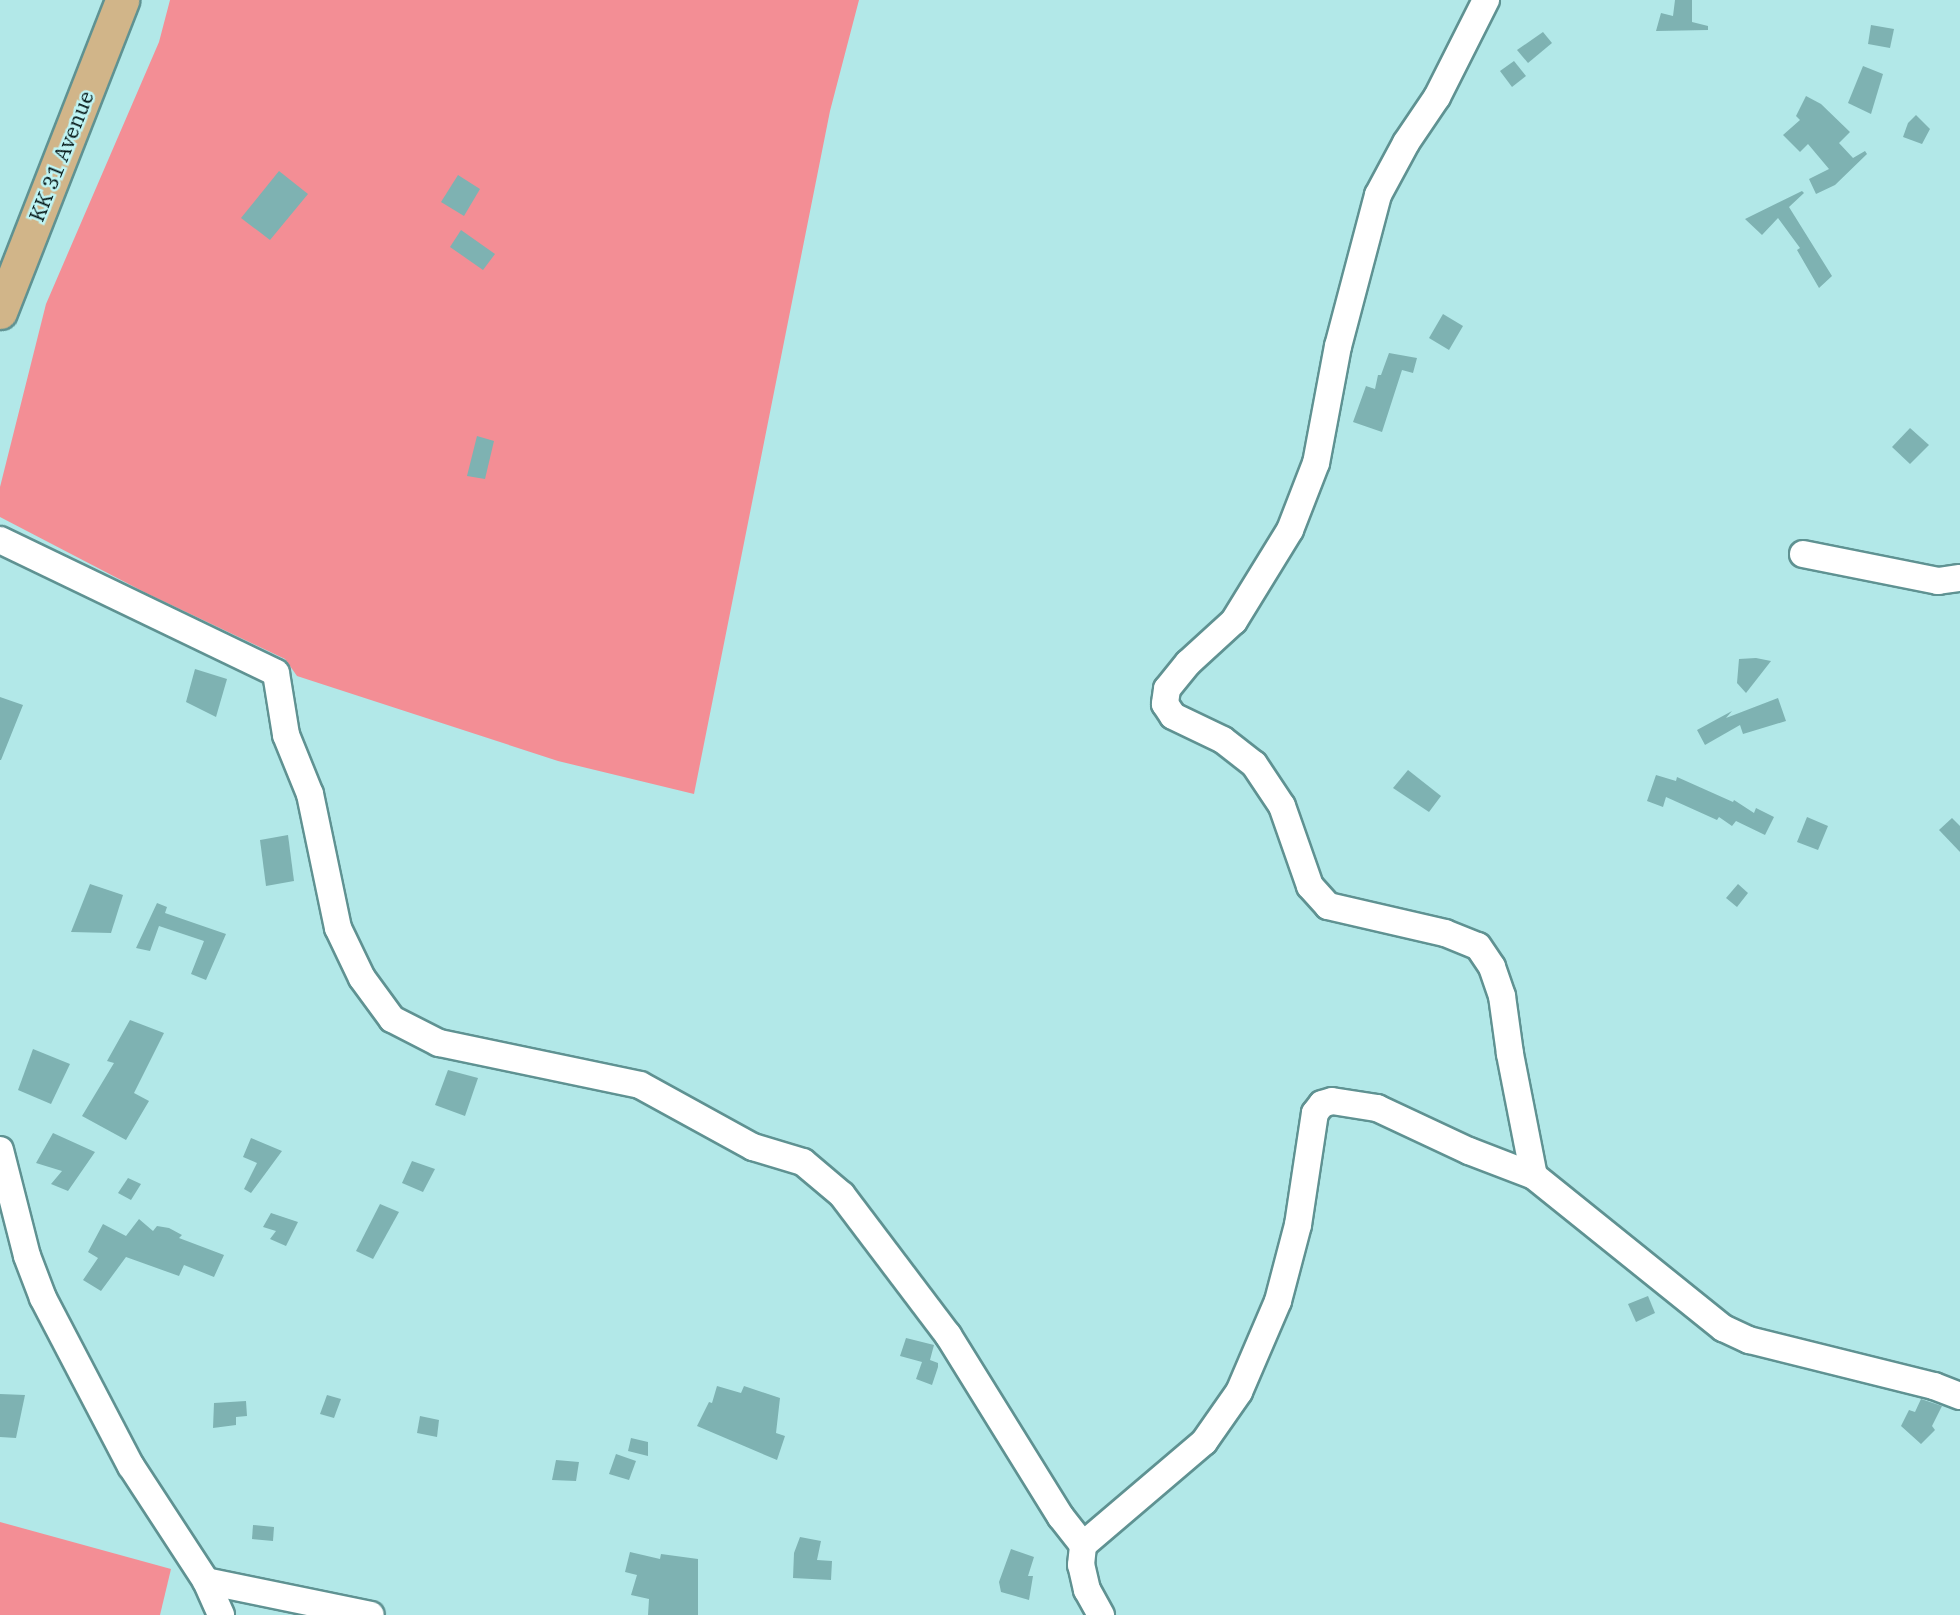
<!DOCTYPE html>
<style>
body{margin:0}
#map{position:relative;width:1960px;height:1615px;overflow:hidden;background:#b2e8e8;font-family:"IBM Plex Serif",serif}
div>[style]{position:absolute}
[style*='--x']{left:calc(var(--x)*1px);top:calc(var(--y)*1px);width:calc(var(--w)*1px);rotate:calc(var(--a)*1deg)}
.green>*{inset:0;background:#f38e95}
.building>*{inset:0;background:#7eb2b2}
.roads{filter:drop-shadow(2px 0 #5f9292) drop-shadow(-2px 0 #5f9292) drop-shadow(0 2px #5f9292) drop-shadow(0 -2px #5f9292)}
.minor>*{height:26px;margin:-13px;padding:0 13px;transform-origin:13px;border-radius:13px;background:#fff}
.major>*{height:33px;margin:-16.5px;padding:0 16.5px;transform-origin:16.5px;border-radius:16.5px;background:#d1b589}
span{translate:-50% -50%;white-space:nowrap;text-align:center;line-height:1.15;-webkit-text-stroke:5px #bff5f5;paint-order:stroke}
.street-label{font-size:21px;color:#001212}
</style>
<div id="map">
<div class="green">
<i style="clip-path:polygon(170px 0,859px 0,830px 111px,694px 794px,558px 761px,297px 676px,285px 659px,146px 593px,0 517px,0 487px,46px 304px,159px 42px)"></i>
<i style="clip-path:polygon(0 1522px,171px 1569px,160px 1615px,0 1615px)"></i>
</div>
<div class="building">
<i style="clip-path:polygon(1675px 0,1692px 0,1692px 22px,1708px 26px,1708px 30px,1656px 31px,1661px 13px,1673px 16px)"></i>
<i style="clip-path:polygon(1871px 25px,1894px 29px,1890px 48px,1868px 44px)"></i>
<i style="clip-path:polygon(1543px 32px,1552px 43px,1528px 63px,1517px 50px)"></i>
<i style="clip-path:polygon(1514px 61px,1526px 76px,1512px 87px,1500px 71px)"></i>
<i style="clip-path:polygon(1863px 66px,1883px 74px,1871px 114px,1848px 103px)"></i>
<i style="clip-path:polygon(1806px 96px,1821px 104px,1850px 132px,1839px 143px,1853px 158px,1865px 151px,1867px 154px,1835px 185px,1816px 194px,1809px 179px,1829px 169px,1808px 144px,1800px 152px,1783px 135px,1800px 120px,1796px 116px)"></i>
<i style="clip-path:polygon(1916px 115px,1930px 129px,1922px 144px,1903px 137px,1908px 123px)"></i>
<i style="clip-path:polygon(279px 171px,308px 194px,270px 240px,241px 218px)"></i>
<i style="clip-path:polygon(458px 175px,480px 189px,464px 216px,441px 202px)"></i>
<i style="clip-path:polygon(1802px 191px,1804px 193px,1789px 207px,1832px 276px,1819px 288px,1797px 250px,1800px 248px,1778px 218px,1762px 235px,1745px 219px)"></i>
<i style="clip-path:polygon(461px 230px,495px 254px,483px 270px,450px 247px)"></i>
<i style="clip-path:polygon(1443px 314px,1463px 326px,1449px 350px,1429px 338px)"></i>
<i style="clip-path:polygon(1389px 353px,1417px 358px,1413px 373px,1402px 370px,1382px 432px,1353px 422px,1366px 386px,1375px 389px,1378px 375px,1381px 375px)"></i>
<i style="clip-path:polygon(1910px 428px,1929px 445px,1910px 464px,1892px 447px)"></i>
<i style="clip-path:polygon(477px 436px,494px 441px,485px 479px,467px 476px)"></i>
<i style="clip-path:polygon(1756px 658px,1771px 661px,1746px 693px,1737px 683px,1739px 659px)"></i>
<i style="clip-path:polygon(195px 669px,227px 679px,216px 717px,186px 702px)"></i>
<i style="clip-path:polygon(0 697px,23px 705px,1px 760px,0 760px)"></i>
<i style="clip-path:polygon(1778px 698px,1786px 721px,1743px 734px,1740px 725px,1705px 745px,1697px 730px,1732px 711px,1726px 718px)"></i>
<i style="clip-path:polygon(1408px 770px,1441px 796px,1429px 812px,1393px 788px)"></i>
<i style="clip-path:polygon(1656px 775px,1676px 781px,1677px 777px,1733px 802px,1734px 800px,1754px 813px,1756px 808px,1774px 817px,1765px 835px,1736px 821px,1732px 826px,1719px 817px,1717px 820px,1666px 797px,1663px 807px,1647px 801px)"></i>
<i style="clip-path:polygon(1807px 817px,1828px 826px,1818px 850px,1797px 842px)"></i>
<i style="clip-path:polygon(1952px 818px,1960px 826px,1960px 852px,1939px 830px)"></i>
<i style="clip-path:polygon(288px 835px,294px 881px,266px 886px,260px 840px)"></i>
<i style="clip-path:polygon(90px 884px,123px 895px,111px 933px,71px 932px)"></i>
<i style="clip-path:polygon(1738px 884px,1748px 893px,1737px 907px,1726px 898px)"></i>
<i style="clip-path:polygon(157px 903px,167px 907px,165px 913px,226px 934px,206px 980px,191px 974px,204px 941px,159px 926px,150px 951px,136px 948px)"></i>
<i style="clip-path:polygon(130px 1020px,164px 1033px,134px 1093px,149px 1101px,126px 1140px,82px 1116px,114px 1063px,107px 1061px)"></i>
<i style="clip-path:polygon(33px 1049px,70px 1064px,51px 1104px,18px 1090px)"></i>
<i style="clip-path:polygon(448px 1070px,478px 1078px,465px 1116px,435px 1105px)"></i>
<i style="clip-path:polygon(53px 1133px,95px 1152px,68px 1191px,51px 1184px,62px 1171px,36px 1163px)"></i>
<i style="clip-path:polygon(251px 1138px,282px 1151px,251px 1193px,244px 1189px,257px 1163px,243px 1157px)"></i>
<i style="clip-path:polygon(412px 1161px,435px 1169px,423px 1192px,402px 1183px)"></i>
<i style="clip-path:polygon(128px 1178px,141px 1184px,131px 1200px,118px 1193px)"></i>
<i style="clip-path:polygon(380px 1204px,399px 1212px,373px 1259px,356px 1251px)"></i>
<i style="clip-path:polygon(271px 1213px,298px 1222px,286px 1246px,270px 1239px,276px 1231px,263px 1227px)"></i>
<i style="clip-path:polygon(139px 1219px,153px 1231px,157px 1226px,169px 1228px,182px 1235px,179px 1238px,224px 1255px,214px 1277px,184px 1265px,179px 1276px,126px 1257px,101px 1291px,83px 1280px,98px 1258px,88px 1252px,103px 1224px,126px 1236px)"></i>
<i style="clip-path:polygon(1648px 1296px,1655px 1313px,1636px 1322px,1628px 1304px)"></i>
<i style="clip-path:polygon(906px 1338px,934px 1345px,930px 1360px,938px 1363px,938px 1367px,932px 1385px,916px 1379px,922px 1362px,900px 1356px)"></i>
<i style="clip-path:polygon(717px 1386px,741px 1393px,744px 1386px,780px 1398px,776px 1433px,785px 1436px,777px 1460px,697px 1426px,709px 1402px,712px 1403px)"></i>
<i style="clip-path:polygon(0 1394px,25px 1395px,16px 1438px,0 1437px)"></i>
<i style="clip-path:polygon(327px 1395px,341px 1399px,334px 1418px,320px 1414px)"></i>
<i style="clip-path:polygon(1921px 1399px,1942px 1406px,1932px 1426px,1935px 1430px,1921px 1444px,1901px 1426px,1909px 1410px,1915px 1412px)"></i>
<i style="clip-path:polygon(246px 1401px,247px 1416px,236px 1417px,236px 1425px,213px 1428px,214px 1403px)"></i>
<i style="clip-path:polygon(420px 1416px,439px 1420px,437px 1437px,417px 1433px)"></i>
<i style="clip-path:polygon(631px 1438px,648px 1442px,648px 1456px,628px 1451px)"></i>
<i style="clip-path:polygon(616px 1454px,636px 1461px,629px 1480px,609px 1474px)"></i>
<i style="clip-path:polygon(556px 1460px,579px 1462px,576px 1481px,552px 1480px)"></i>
<i style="clip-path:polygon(253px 1525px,274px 1527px,273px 1541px,252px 1539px)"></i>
<i style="clip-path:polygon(800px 1537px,821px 1541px,817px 1560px,832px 1561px,831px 1580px,793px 1578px,794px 1553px)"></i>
<i style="clip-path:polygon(1011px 1549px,1034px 1557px,1028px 1576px,1033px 1576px,1029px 1600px,1001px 1592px,999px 1582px)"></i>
<i style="clip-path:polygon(630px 1552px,660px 1559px,661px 1554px,698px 1559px,698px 1615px,648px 1615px,649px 1599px,631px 1595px,637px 1575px,625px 1572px)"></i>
</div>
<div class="roads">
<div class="minor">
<i style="--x:1486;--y:0;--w:109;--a:116.8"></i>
<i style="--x:1437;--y:97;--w:55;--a:124"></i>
<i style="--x:1406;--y:143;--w:59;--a:118.3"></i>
<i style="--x:1378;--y:195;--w:156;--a:104.8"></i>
<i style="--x:1338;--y:346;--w:119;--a:100.6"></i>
<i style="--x:1316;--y:463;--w:72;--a:111.2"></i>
<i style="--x:1290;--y:530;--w:107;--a:121.6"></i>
<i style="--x:1234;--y:621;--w:62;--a:137.6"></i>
<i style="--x:1188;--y:663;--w:33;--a:129"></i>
<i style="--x:1167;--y:689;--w:15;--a:98"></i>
<i style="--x:1165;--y:704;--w:14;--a:56"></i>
<i style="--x:1173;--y:716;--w:55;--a:25.6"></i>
<i style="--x:1223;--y:740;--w:39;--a:38"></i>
<i style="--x:1254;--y:764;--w:50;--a:56.3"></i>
<i style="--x:1282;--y:806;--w:85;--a:70.7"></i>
<i style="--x:1310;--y:886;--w:27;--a:48"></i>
<i style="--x:1328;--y:906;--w:120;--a:13"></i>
<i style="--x:1445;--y:933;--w:35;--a:22"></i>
<i style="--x:1478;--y:946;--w:25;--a:56"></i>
<i style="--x:1492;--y:967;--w:31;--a:71"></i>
<i style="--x:1502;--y:996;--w:59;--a:82.1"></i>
<i style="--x:1510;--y:1054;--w:124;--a:78.9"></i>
<i style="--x:0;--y:540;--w:306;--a:25.7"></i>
<i style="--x:276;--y:673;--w:63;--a:80.8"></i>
<i style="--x:286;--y:735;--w:64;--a:67.9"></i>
<i style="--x:310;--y:794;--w:137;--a:78.2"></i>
<i style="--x:338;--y:928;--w:55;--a:64.4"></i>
<i style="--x:362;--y:978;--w:51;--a:53.8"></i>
<i style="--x:392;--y:1019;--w:53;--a:27.1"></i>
<i style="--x:439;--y:1043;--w:205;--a:11.8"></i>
<i style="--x:640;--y:1085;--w:129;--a:28.8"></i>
<i style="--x:753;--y:1147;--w:52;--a:16.7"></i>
<i style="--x:803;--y:1162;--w:51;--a:40.2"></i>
<i style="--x:842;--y:1195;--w:176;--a:52.9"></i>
<i style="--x:948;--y:1335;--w:214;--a:58.2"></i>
<i style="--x:1061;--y:1517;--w:36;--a:52"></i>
<i style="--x:1803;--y:554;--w:138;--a:11.3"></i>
<i style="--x:1938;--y:581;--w:22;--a:-8"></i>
<i style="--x:0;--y:1150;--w:109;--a:75.7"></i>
<i style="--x:27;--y:1256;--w:45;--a:69.1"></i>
<i style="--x:43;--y:1298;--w:190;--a:62.4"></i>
<i style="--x:131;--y:1466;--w:137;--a:56.9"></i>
<i style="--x:206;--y:1581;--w:37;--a:66"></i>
<i style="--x:206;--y:1581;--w:168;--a:11.6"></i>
<i style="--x:1101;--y:1615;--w:29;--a:-119"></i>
<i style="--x:1087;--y:1590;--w:26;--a:-103"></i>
<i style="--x:1081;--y:1565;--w:20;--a:-84"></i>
<i style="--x:1083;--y:1545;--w:159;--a:-40.4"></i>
<i style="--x:1204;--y:1442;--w:61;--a:-55"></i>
<i style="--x:1239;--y:1392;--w:99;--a:-66.8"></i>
<i style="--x:1278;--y:1301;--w:79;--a:-75.3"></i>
<i style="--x:1298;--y:1225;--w:113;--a:-81.4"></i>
<i style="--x:1315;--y:1113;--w:11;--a:-52"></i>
<i style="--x:1322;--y:1104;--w:10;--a:-17"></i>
<i style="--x:1332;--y:1101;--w:46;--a:8.8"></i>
<i style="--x:1377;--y:1108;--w:102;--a:25.1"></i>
<i style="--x:1469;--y:1151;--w:70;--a:21"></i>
<i style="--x:1534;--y:1176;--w:243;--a:38.8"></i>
<i style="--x:1723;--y:1328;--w:29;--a:25"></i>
<i style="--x:1749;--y:1340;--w:191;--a:14"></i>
<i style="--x:1934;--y:1386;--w:28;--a:21"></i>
</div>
<div class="major">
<i style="--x:0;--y:312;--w:335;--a:-68.6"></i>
</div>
</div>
<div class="street-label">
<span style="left:61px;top:156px;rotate:-68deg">KK 31 Avenue</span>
</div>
</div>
